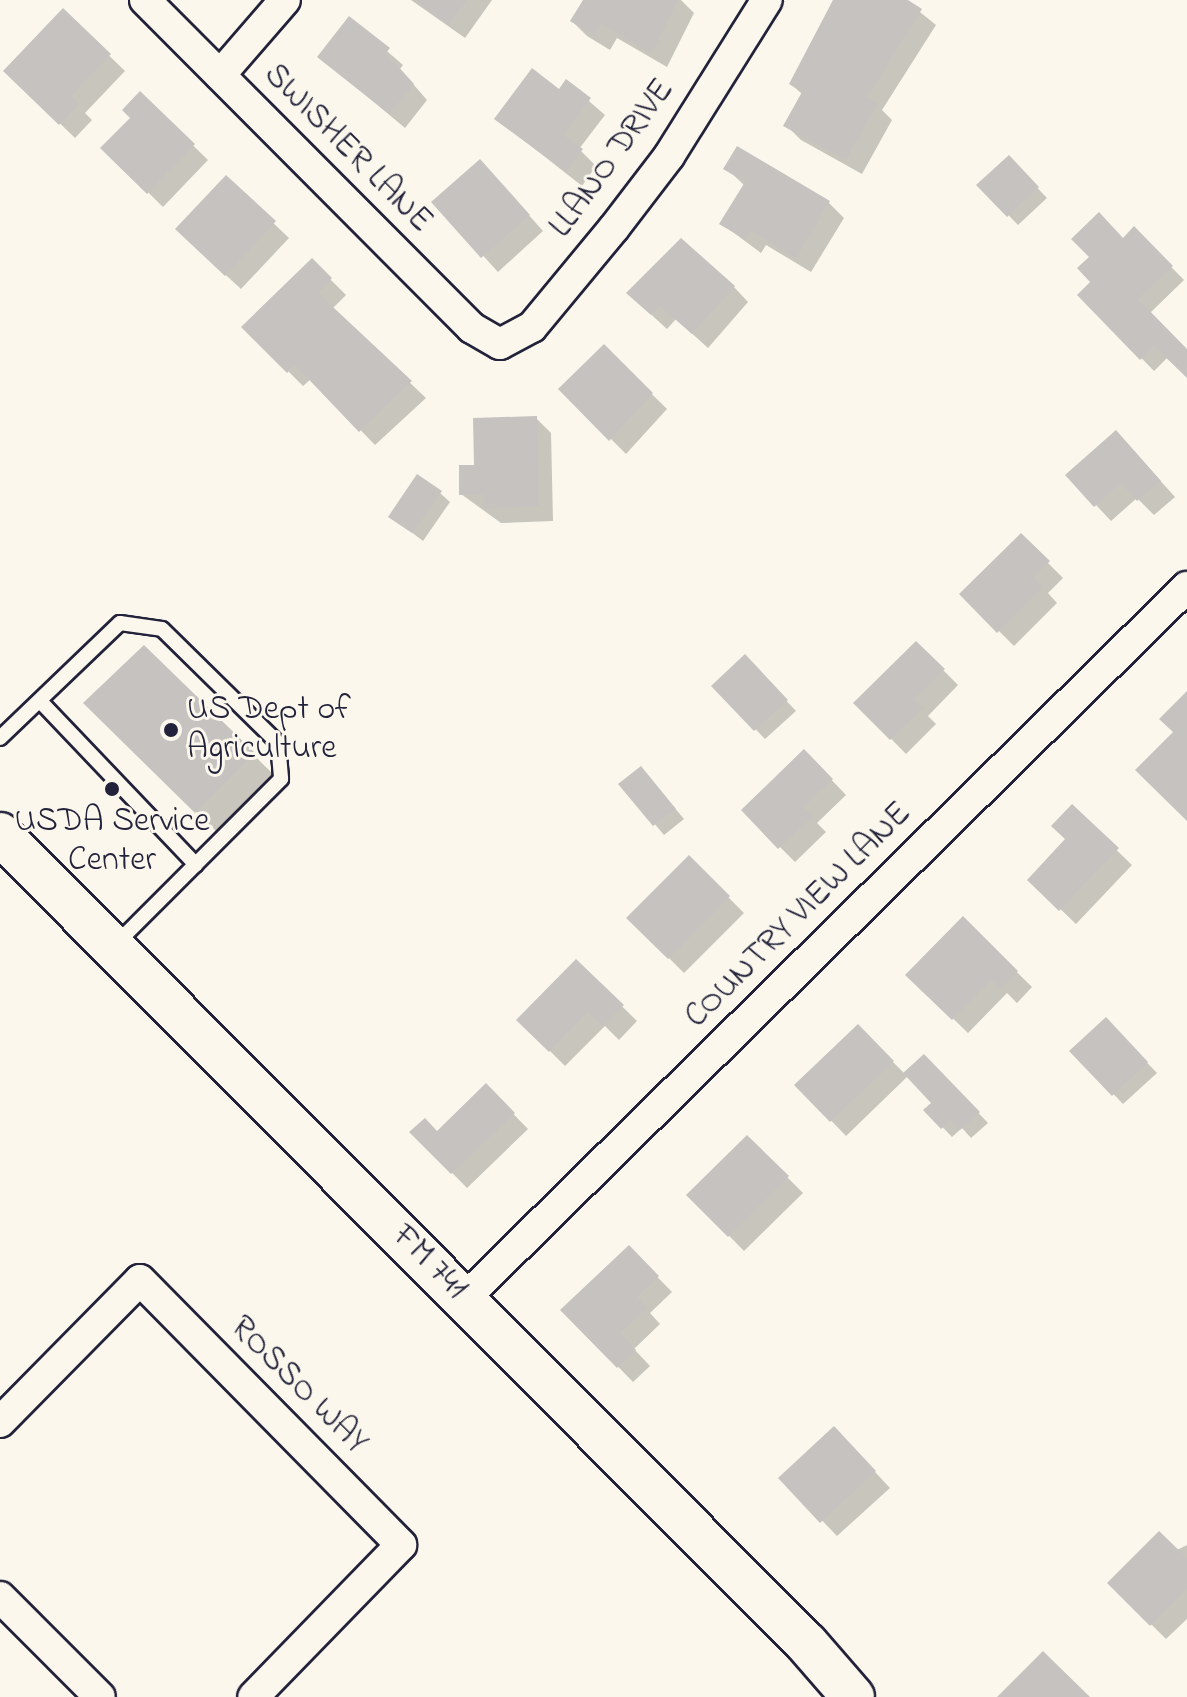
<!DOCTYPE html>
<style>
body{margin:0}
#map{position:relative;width:1187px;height:1697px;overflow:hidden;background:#fbf7ec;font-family:"Indie Flower",sans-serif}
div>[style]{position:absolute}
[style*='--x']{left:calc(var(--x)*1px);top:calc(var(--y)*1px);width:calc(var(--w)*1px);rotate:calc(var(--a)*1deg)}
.shadow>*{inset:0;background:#0003}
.building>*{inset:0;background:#c6c2c0}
.roads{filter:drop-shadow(2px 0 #22223b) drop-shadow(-2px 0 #22223b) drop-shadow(0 2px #22223b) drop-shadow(0 -2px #22223b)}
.lane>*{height:14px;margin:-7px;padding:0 7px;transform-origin:7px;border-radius:7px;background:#fbf7ec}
.street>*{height:30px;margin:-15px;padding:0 15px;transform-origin:15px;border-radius:15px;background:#fbf7ec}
.secondary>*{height:42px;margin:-21px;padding:0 21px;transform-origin:21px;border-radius:21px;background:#fbf7ec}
.dots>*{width:22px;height:22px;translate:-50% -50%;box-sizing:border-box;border:4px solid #fbf7ec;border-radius:50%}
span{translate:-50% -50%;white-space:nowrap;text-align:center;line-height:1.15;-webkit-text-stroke:6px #fbf7ec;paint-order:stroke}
.street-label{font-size:34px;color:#22223b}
.poi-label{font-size:34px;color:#22223b}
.left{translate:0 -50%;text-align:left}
</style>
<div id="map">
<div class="shadow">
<i style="clip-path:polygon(411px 0,492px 0,465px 38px)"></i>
<i style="clip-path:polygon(585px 0,681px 0,694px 13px,667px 67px,617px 38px,610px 50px,587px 36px,572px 21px)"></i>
<i style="clip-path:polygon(836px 0,905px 0,936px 25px,882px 110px,892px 120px,862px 174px,801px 140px,786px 125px,803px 95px,791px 84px)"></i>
<i style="clip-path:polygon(63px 11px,125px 71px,85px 113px,92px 120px,75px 138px,6px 71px)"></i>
<i style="clip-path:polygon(350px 19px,403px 65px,400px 69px,427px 100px,405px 128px,319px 56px)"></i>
<i style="clip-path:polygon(567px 82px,605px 115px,579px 149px,596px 166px,582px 186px,497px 119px,560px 92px)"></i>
<i style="clip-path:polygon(140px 94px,208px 160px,163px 207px,103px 148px,132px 118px)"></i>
<i style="clip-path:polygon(1009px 158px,1047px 198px,1018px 225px,979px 185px)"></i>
<i style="clip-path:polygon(726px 168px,829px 203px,844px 218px,811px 272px,766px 245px,761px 253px,722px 224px,745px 186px)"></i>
<i style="clip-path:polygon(495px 177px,543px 231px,498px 272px,434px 202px)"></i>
<i style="clip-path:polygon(226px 178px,289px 238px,241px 289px,192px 244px)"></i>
<i style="clip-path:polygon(1134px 229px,1184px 280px,1150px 313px,1187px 352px,1187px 376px,1168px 357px,1154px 371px,1080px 295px)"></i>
<i style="clip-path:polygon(312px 261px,346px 295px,332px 309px,426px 398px,375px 445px,311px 379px,303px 386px,244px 327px)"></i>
<i style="clip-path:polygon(734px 287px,748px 302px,708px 348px,676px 319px,667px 329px,644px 308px)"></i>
<i style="clip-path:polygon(604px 347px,667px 409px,626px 454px,561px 389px)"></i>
<i style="clip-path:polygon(536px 418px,551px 433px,553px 521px,501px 523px,461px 494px,477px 467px)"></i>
<i style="clip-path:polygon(1131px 448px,1175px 497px,1154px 515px,1137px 498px,1111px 521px,1068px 475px)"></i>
<i style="clip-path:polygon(440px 493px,450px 502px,423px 541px,390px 516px)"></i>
<i style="clip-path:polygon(1021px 536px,1063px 578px,1048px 593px,1057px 603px,1014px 646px,962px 594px)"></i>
<i style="clip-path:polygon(916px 643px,958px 685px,928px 716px,936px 724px,906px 754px,856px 703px)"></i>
<i style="clip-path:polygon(144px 647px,273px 774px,216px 831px,86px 703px)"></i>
<i style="clip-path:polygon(745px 657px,796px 711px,765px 739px,714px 686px)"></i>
<i style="clip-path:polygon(804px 751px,846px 795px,817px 823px,826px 832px,795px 862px,743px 810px)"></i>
<i style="clip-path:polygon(641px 768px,684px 819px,664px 835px,621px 784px)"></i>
<i style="clip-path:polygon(1072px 807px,1132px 865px,1076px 924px,1030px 880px,1068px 839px)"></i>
<i style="clip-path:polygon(689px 858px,744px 913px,684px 973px,629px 918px)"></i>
<i style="clip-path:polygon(963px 919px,1032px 987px,1017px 1003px,1007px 993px,968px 1033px,908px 975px)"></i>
<i style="clip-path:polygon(576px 961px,637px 1021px,619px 1040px,605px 1026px,565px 1066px,519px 1020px)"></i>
<i style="clip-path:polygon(1106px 1020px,1157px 1073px,1123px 1104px,1072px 1051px)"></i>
<i style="clip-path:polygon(858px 1027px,905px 1074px,924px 1056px,988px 1123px,971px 1138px,962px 1128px,952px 1137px,926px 1110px,934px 1103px,908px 1076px,846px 1136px,797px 1085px)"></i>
<i style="clip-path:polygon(486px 1086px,528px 1129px,467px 1188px,412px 1132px,437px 1133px)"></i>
<i style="clip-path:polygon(747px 1137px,803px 1193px,744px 1251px,689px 1195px)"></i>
<i style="clip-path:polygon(629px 1248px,672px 1292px,650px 1313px,660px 1324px,634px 1349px,650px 1366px,633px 1382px,563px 1310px)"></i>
<i style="clip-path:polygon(849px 1444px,890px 1488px,837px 1536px,781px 1478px)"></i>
<i style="clip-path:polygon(1187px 1545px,1187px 1619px,1166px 1639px,1110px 1583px)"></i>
</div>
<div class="building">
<i style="clip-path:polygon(414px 0,467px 0,449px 25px)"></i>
<i style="clip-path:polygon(583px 0,678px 0,652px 54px,601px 24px,594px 36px,570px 21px)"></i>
<i style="clip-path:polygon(833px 0,908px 0,922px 9px,867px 97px,878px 103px,846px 160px,783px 126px,802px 92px,789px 84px)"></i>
<i style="clip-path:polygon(63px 8px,111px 54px,71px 96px,79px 104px,59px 125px,3px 71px)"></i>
<i style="clip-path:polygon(349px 16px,390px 48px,386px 53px,414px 84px,389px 114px,317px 57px)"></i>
<i style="clip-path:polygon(532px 68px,559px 89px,566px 79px,591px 98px,563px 135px,583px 149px,566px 172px,494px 119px)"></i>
<i style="clip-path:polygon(140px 91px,195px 144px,147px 194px,100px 148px,130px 118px,122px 110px)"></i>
<i style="clip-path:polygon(737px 146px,830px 201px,796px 258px,751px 231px,746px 240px,719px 224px,745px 182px,723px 169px)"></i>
<i style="clip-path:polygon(1009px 155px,1039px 187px,1007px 217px,976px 185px)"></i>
<i style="clip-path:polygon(480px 159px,530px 215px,481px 258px,431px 202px)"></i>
<i style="clip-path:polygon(226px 175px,276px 221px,225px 276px,175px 229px)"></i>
<i style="clip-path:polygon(1099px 212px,1123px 238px,1134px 226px,1173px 266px,1138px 299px,1187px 349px,1187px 378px,1154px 346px,1140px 360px,1077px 295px,1090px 282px,1077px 268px,1089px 257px,1071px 239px)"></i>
<i style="clip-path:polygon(681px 238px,735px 286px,692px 334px,660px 306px,651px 315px,626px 293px)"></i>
<i style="clip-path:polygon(312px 258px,332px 278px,318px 293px,412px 381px,359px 432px,295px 365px,287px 373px,241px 327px)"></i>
<i style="clip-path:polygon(604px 344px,653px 393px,609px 441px,558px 389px)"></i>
<i style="clip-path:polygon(537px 416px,539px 506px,484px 509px,483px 494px,459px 495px,459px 465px,474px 465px,473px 418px)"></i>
<i style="clip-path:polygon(1116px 430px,1161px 481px,1137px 501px,1121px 483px,1094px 507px,1065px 475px)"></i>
<i style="clip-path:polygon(417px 474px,442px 491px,412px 533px,388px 517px)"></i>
<i style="clip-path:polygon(1021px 533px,1050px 561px,1034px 577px,1043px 587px,997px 633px,959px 594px)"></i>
<i style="clip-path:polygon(916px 641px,945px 669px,914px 699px,923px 708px,890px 740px,853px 703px)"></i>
<i style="clip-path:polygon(144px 645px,255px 753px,195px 813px,83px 703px)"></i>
<i style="clip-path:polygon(745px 654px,788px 700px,754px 731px,711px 686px)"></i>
<i style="clip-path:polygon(1187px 691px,1187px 821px,1135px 770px,1173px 732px,1159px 719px)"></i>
<i style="clip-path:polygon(804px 749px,833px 779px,803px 807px,813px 816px,778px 849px,741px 810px)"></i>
<i style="clip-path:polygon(641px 766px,676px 809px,653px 826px,618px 784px)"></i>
<i style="clip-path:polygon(1072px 804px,1119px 848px,1059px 911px,1027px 880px,1065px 839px,1051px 826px)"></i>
<i style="clip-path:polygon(689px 855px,730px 896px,668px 959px,626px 918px)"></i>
<i style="clip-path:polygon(963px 916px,1018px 971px,1001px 989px,991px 980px,952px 1020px,905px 975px)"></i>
<i style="clip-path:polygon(576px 959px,624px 1005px,603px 1026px,588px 1012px,549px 1052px,516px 1020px)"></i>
<i style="clip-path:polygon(1106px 1017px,1148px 1062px,1112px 1096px,1069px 1051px)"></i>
<i style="clip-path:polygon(858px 1024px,894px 1061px,830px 1122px,794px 1085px)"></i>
<i style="clip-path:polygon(924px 1054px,980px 1112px,960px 1130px,951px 1120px,941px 1129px,923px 1110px,931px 1103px,903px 1073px)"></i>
<i style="clip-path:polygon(486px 1083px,515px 1113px,451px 1174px,409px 1132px,425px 1118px,437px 1131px)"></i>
<i style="clip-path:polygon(747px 1135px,789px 1176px,728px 1237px,686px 1195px)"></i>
<i style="clip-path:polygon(629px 1245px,659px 1276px,637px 1297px,647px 1308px,620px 1333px,636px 1350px,617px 1368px,560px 1310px)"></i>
<i style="clip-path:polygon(834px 1426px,876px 1471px,820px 1523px,778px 1478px)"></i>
<i style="clip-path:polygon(1159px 1531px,1187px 1558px,1187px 1589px,1150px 1626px,1107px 1583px)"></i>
<i style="clip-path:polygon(1043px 1651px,1090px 1697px,997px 1697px)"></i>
</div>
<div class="roads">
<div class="lane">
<i style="--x:40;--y:701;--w:226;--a:46.4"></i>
<i style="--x:0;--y:738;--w:166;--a:-43.8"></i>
<i style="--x:120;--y:623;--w:42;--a:8.1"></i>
<i style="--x:162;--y:629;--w:163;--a:44.5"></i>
<i style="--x:278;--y:743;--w:36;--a:85"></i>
<i style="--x:281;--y:779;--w:236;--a:135"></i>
</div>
<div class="street">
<i style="--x:145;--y:0;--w:463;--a:45.1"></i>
<i style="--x:472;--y:328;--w:32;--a:30"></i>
<i style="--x:500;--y:344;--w:36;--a:-28"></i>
<i style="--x:532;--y:327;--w:129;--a:-50.4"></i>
<i style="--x:614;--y:228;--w:91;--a:-52.6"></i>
<i style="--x:669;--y:156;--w:184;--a:-57.9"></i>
<i style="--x:220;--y:75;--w:99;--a:-49.1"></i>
<i style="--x:464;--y:1299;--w:1015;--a:-44.56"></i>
<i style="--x:0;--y:1422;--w:199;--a:-45.4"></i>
<i style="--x:140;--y:1280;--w:372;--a:45.4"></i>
<i style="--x:401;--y:1545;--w:212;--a:134.2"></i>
<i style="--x:0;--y:1597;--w:141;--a:45"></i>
</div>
<div class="secondary">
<i style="--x:0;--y:834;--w:1143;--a:45.11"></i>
<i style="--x:807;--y:1644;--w:70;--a:49"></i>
</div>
</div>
<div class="dots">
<i style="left:171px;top:730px;background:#22223b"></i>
<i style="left:112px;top:789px;background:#22223b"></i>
</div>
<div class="street-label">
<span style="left:347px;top:149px;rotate:45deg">SWISHER LANE</span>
<span style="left:613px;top:159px;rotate:-54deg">LLANO DRIVE</span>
<span style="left:799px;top:916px;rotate:-45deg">COUNTRY VIEW LANE</span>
<span style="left:429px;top:1263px;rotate:45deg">FM 741</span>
<span style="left:298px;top:1386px;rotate:45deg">ROSSO WAY</span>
</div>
<div class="poi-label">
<span class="left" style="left:187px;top:730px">US Dept of<br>Agriculture</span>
<span style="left:112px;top:842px">USDA Service<br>Center</span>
</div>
</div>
